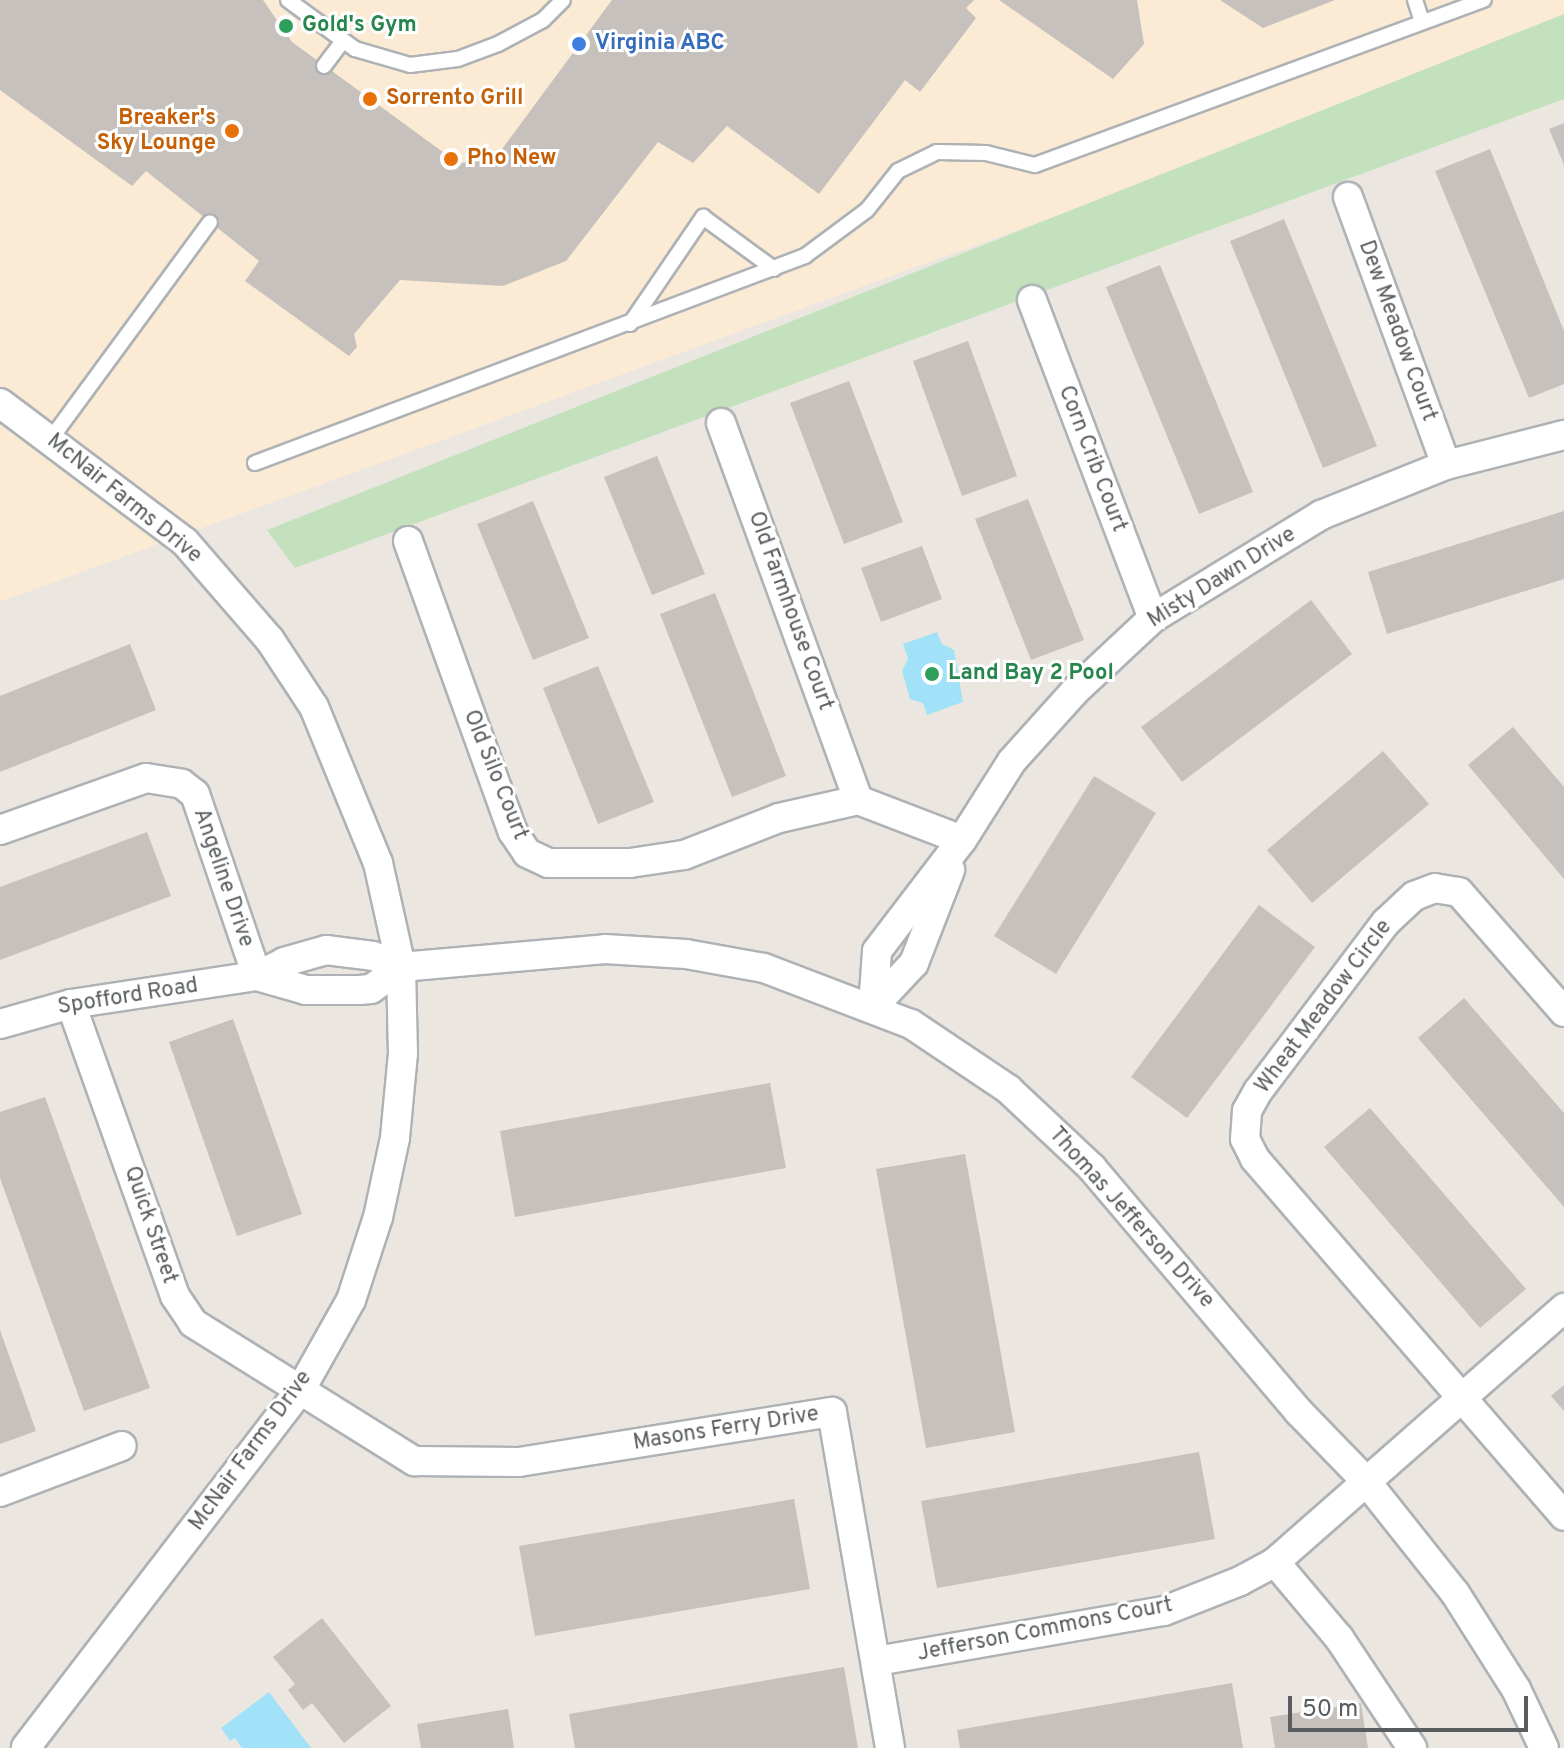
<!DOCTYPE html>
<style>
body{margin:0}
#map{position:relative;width:1564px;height:1748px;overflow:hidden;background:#ebe6e0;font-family:Overpass,sans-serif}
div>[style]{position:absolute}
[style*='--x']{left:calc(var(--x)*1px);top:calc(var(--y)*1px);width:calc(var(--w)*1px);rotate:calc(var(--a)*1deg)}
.commercial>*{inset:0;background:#fbebd5}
.green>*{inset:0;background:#c4e1be}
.water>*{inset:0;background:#a2e2f8}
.building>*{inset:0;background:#c6c1bc}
.roads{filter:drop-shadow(2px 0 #aeb2b5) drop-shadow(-2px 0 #aeb2b5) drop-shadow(0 2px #aeb2b5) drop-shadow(0 -2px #aeb2b5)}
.lane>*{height:14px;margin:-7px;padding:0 7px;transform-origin:7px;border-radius:7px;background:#fff}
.street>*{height:28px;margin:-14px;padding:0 14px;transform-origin:14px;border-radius:14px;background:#fff}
.dots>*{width:22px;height:22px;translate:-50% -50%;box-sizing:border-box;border:4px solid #fff;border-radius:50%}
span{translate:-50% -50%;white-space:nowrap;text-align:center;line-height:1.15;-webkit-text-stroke:6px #fff;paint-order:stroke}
.leisure-label{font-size:22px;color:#27864d;font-weight:700}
.left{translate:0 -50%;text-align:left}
.shop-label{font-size:22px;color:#366cbe;font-weight:700}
.food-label{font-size:22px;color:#c56008;font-weight:700}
.right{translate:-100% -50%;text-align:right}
.street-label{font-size:22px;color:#595d60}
.scale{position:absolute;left:1288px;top:1696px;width:240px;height:36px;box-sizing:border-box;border:4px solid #595d60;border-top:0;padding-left:10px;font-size:24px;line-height:28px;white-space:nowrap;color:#595d60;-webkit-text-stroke:6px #fff;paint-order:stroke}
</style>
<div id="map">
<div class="commercial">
<i style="clip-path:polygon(0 0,1564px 0,1564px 30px,0 602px)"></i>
</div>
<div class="green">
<i style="clip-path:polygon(1564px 14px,1564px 99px,295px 568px,267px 530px)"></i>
</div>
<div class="water">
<i style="clip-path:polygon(937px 632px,942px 644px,954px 650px,963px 702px,927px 715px,923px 703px,910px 699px,902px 671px,908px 659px,903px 644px)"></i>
<i style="clip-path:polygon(269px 1692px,311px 1748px,242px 1748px,235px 1738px,230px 1741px,221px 1728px)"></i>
</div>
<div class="building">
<i style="clip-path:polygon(0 0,263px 0,292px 42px,458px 163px,494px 160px,612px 0,974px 0,966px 8px,976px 18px,920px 92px,905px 80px,819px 194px,727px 126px,693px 163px,658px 142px,566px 261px,503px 286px,400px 280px,354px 334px,357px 347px,349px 356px,245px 281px,259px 261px,146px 171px,132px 186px,0 90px)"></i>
<i style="clip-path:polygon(999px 0,1137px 0,1144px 44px,1113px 79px)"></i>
<i style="clip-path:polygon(1220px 0,1335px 0,1263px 28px)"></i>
<i style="clip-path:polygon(1564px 123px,1564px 165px,1549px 129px)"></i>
<i style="clip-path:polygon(1490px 149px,1564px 331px,1564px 384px,1529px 398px,1435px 171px)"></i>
<i style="clip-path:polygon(1284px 219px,1377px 446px,1323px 468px,1230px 241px)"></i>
<i style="clip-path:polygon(1160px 265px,1253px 492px,1199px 514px,1106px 287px)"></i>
<i style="clip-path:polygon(968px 341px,1017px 476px,962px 496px,913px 361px)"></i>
<i style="clip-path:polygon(849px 381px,903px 522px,844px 544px,790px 403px)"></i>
<i style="clip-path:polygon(657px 456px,705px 574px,652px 595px,604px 477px)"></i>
<i style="clip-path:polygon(1028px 499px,1084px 640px,1031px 660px,975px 519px)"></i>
<i style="clip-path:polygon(533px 501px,589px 638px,533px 660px,477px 524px)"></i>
<i style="clip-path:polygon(1564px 511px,1564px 579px,1387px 634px,1368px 572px)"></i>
<i style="clip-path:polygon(922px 546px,942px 599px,881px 622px,861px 568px)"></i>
<i style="clip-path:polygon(715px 593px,786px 776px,732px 797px,660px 614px)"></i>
<i style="clip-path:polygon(1311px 600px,1352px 654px,1182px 782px,1141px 727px)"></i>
<i style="clip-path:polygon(130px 644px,156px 710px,0 772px,0 696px)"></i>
<i style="clip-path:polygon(598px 666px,654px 802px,598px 824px,543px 688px)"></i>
<i style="clip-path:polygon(1513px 727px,1564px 787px,1564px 879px,1468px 765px)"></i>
<i style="clip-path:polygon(1383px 751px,1429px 804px,1312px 903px,1267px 850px)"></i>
<i style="clip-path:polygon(1094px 776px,1156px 813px,1056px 974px,994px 936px)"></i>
<i style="clip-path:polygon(147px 832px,171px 896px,0 960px,0 887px)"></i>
<i style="clip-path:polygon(1259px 905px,1315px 947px,1187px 1118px,1131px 1077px)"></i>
<i style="clip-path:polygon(1464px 998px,1564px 1113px,1564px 1207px,1418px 1038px)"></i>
<i style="clip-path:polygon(233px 1019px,302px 1214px,237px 1236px,169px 1042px)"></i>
<i style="clip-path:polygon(770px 1083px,786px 1168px,515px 1217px,500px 1131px)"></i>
<i style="clip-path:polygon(45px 1097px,150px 1388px,84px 1411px,0 1178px,0 1112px)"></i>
<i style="clip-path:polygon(1370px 1108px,1526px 1289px,1480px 1328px,1324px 1147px)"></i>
<i style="clip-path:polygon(965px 1154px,1015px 1432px,926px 1448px,876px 1169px)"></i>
<i style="clip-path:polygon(0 1330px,36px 1431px,0 1444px)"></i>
<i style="clip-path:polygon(1564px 1385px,1564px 1411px,1551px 1396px)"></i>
<i style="clip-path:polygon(1199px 1452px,1215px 1539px,937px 1588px,921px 1501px)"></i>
<i style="clip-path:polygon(794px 1499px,810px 1589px,535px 1636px,519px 1546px)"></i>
<i style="clip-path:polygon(322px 1618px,391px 1706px,344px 1743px,312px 1703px,303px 1710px,288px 1690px,295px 1684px,273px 1657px)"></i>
<i style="clip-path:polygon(844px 1667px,858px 1748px,575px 1748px,569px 1714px)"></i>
<i style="clip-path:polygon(1232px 1683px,1243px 1748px,960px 1748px,957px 1730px)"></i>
<i style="clip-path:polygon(1361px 1703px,1368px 1748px,1275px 1748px,1270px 1717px)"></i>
<i style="clip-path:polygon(508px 1709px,514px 1748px,421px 1748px,417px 1724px)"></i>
</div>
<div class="roads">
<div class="lane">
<i style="--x:288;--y:0;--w:83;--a:36.2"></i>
<i style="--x:355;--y:49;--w:57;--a:16.2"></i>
<i style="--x:410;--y:65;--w:48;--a:-7.1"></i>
<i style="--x:458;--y:59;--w:43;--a:-20.6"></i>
<i style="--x:498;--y:44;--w:51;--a:-28.1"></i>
<i style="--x:543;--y:20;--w:28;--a:-45"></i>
<i style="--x:1415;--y:0;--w:23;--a:72"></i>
<i style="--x:324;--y:66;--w:31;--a:-53"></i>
<i style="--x:630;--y:324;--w:130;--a:-55.7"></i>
<i style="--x:703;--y:217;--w:88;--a:36.2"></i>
<i style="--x:50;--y:440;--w:270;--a:-53.7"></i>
<i style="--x:255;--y:463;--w:588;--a:-20.62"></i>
<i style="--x:805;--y:256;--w:77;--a:-36.6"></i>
<i style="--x:867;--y:210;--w:50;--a:-51.5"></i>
<i style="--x:898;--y:171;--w:43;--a:-26"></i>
<i style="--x:937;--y:152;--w:49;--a:1.2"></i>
<i style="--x:986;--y:153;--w:50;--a:13.8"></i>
<i style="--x:1035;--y:165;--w:478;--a:-20.2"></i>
</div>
<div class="street">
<i style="--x:1348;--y:197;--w:285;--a:69.9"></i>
<i style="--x:1032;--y:300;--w:340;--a:69.2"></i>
<i style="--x:0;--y:403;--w:231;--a:36.9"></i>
<i style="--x:185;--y:542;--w:130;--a:49.1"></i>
<i style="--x:270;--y:640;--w:80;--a:56.7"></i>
<i style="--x:314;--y:707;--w:169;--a:67.7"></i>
<i style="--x:378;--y:863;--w:107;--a:77.5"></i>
<i style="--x:401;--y:967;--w:86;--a:88.7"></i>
<i style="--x:403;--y:1053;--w:85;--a:95.4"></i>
<i style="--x:395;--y:1138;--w:81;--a:102.1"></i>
<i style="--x:378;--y:1217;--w:87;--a:108"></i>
<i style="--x:351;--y:1300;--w:102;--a:119.3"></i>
<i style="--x:301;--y:1389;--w:452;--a:127.5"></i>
<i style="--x:721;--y:423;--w:401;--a:70"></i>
<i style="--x:408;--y:541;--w:309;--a:70.2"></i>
<i style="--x:513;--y:832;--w:25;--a:56"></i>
<i style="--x:527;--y:853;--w:23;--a:25"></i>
<i style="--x:548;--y:863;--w:82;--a:0"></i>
<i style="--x:630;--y:863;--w:55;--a:-8.4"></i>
<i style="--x:684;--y:855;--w:102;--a:-21.3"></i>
<i style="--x:779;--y:818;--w:81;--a:-12.8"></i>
<i style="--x:858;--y:800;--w:111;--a:21"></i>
<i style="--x:0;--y:830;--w:155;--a:-19.6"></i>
<i style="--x:146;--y:778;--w:36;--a:9"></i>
<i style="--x:182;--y:784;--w:16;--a:38"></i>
<i style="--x:195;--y:794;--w:192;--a:71.2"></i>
<i style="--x:257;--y:976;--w:51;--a:15.9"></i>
<i style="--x:306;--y:990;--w:53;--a:0"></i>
<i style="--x:359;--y:990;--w:12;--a:-5"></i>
<i style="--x:371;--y:989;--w:37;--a:-36"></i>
<i style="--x:71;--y:1004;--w:310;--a:70.4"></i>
<i style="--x:175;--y:1296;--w:32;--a:56"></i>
<i style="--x:193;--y:1323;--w:261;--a:32"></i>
<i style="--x:414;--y:1461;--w:105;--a:0.5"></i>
<i style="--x:519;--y:1462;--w:317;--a:-9.1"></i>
<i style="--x:832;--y:1412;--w:341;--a:80.2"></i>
<i style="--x:873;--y:1007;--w:56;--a:-85.9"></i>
<i style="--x:877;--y:951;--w:140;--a:-52.6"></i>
<i style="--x:962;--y:840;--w:93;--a:-57.7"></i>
<i style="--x:1012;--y:761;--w:94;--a:-48"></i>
<i style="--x:1075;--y:691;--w:107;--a:-43.1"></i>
<i style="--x:1153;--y:618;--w:197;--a:-31.5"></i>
<i style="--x:1321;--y:515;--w:135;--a:-21.8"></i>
<i style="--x:1446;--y:465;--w:122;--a:-14.3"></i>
<i style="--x:873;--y:1007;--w:60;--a:-47"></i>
<i style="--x:914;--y:963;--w:100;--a:-68.8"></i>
<i style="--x:1564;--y:1012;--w:159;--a:-131.2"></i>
<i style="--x:1459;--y:892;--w:24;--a:-171"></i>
<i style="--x:1435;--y:888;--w:22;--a:159"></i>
<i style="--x:1414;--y:896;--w:38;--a:137"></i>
<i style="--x:1386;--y:922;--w:212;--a:127.1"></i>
<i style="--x:1258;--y:1091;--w:23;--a:119"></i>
<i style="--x:1247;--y:1111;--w:28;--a:94"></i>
<i style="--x:1245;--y:1139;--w:22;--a:63"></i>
<i style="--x:1255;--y:1159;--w:472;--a:49.1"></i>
<i style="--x:0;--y:1024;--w:74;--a:-15.7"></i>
<i style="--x:71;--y:1004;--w:188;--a:-8.6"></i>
<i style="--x:257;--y:976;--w:30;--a:-27"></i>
<i style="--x:284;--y:962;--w:44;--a:-15.9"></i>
<i style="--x:326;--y:950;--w:47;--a:7.3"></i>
<i style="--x:373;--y:956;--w:30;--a:21"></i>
<i style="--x:401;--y:967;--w:205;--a:-5"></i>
<i style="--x:605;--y:949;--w:81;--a:3.5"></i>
<i style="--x:686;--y:954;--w:79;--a:10.2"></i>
<i style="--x:764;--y:968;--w:157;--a:20.9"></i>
<i style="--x:911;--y:1024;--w:117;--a:33.8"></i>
<i style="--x:1008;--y:1089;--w:115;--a:43.2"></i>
<i style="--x:1092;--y:1168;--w:320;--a:49.7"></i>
<i style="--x:1299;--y:1412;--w:95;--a:45.9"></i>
<i style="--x:1365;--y:1480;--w:144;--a:51.5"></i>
<i style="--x:1455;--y:1593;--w:114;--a:57.6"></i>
<i style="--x:1516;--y:1689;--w:65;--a:64.6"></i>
<i style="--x:0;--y:1492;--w:130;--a:-20.7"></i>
<i style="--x:1275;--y:1562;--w:99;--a:49.9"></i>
<i style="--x:1339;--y:1638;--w:132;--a:56.4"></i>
<i style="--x:877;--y:1661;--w:291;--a:-9.9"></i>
<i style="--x:1164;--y:1611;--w:82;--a:-21.5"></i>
<i style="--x:1240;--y:1581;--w:40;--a:-28"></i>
<i style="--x:1275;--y:1562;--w:385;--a:-41.3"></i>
</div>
</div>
<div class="dots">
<i style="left:286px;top:26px;background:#2e9e5b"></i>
<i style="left:579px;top:44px;background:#3f7fe0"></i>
<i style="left:370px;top:99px;background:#e8710a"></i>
<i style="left:232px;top:131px;background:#e8710a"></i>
<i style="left:451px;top:159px;background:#e8710a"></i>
<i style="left:932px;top:674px;background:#2e9e5b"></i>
</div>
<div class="leisure-label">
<span class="left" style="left:302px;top:26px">Gold's Gym</span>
<span class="left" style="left:948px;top:674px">Land Bay 2 Pool</span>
</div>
<div class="shop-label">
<span class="left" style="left:595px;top:44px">Virginia ABC</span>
</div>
<div class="food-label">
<span class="left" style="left:386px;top:99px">Sorrento Grill</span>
<span class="right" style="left:216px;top:131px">Breaker's<br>Sky Lounge</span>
<span class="left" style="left:467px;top:159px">Pho New</span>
</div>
<div class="street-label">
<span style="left:1397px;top:331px;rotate:70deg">Dew Meadow Court</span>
<span style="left:1092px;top:459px;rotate:69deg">Corn Crib Court</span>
<span style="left:124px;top:499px;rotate:39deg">McNair Farms Drive</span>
<span style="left:1222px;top:578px;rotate:-32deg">Misty Dawn Drive</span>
<span style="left:790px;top:611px;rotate:70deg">Old Farmhouse Court</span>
<span style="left:495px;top:775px;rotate:68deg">Old Silo Court</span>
<span style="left:223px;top:878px;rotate:71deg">Angeline Drive</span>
<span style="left:128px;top:997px;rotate:-9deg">Spofford Road</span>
<span style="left:1324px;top:1007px;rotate:-53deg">Wheat Meadow Circle</span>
<span style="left:1131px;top:1218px;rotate:48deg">Thomas Jefferson Drive</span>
<span style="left:150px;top:1225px;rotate:71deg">Quick Street</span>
<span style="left:726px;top:1429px;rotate:-9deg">Masons Ferry Drive</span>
<span style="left:251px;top:1451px;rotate:-54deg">McNair Farms Drive</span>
<span style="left:1045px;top:1630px;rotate:-11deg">Jefferson Commons Court</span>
</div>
<div class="scale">50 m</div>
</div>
